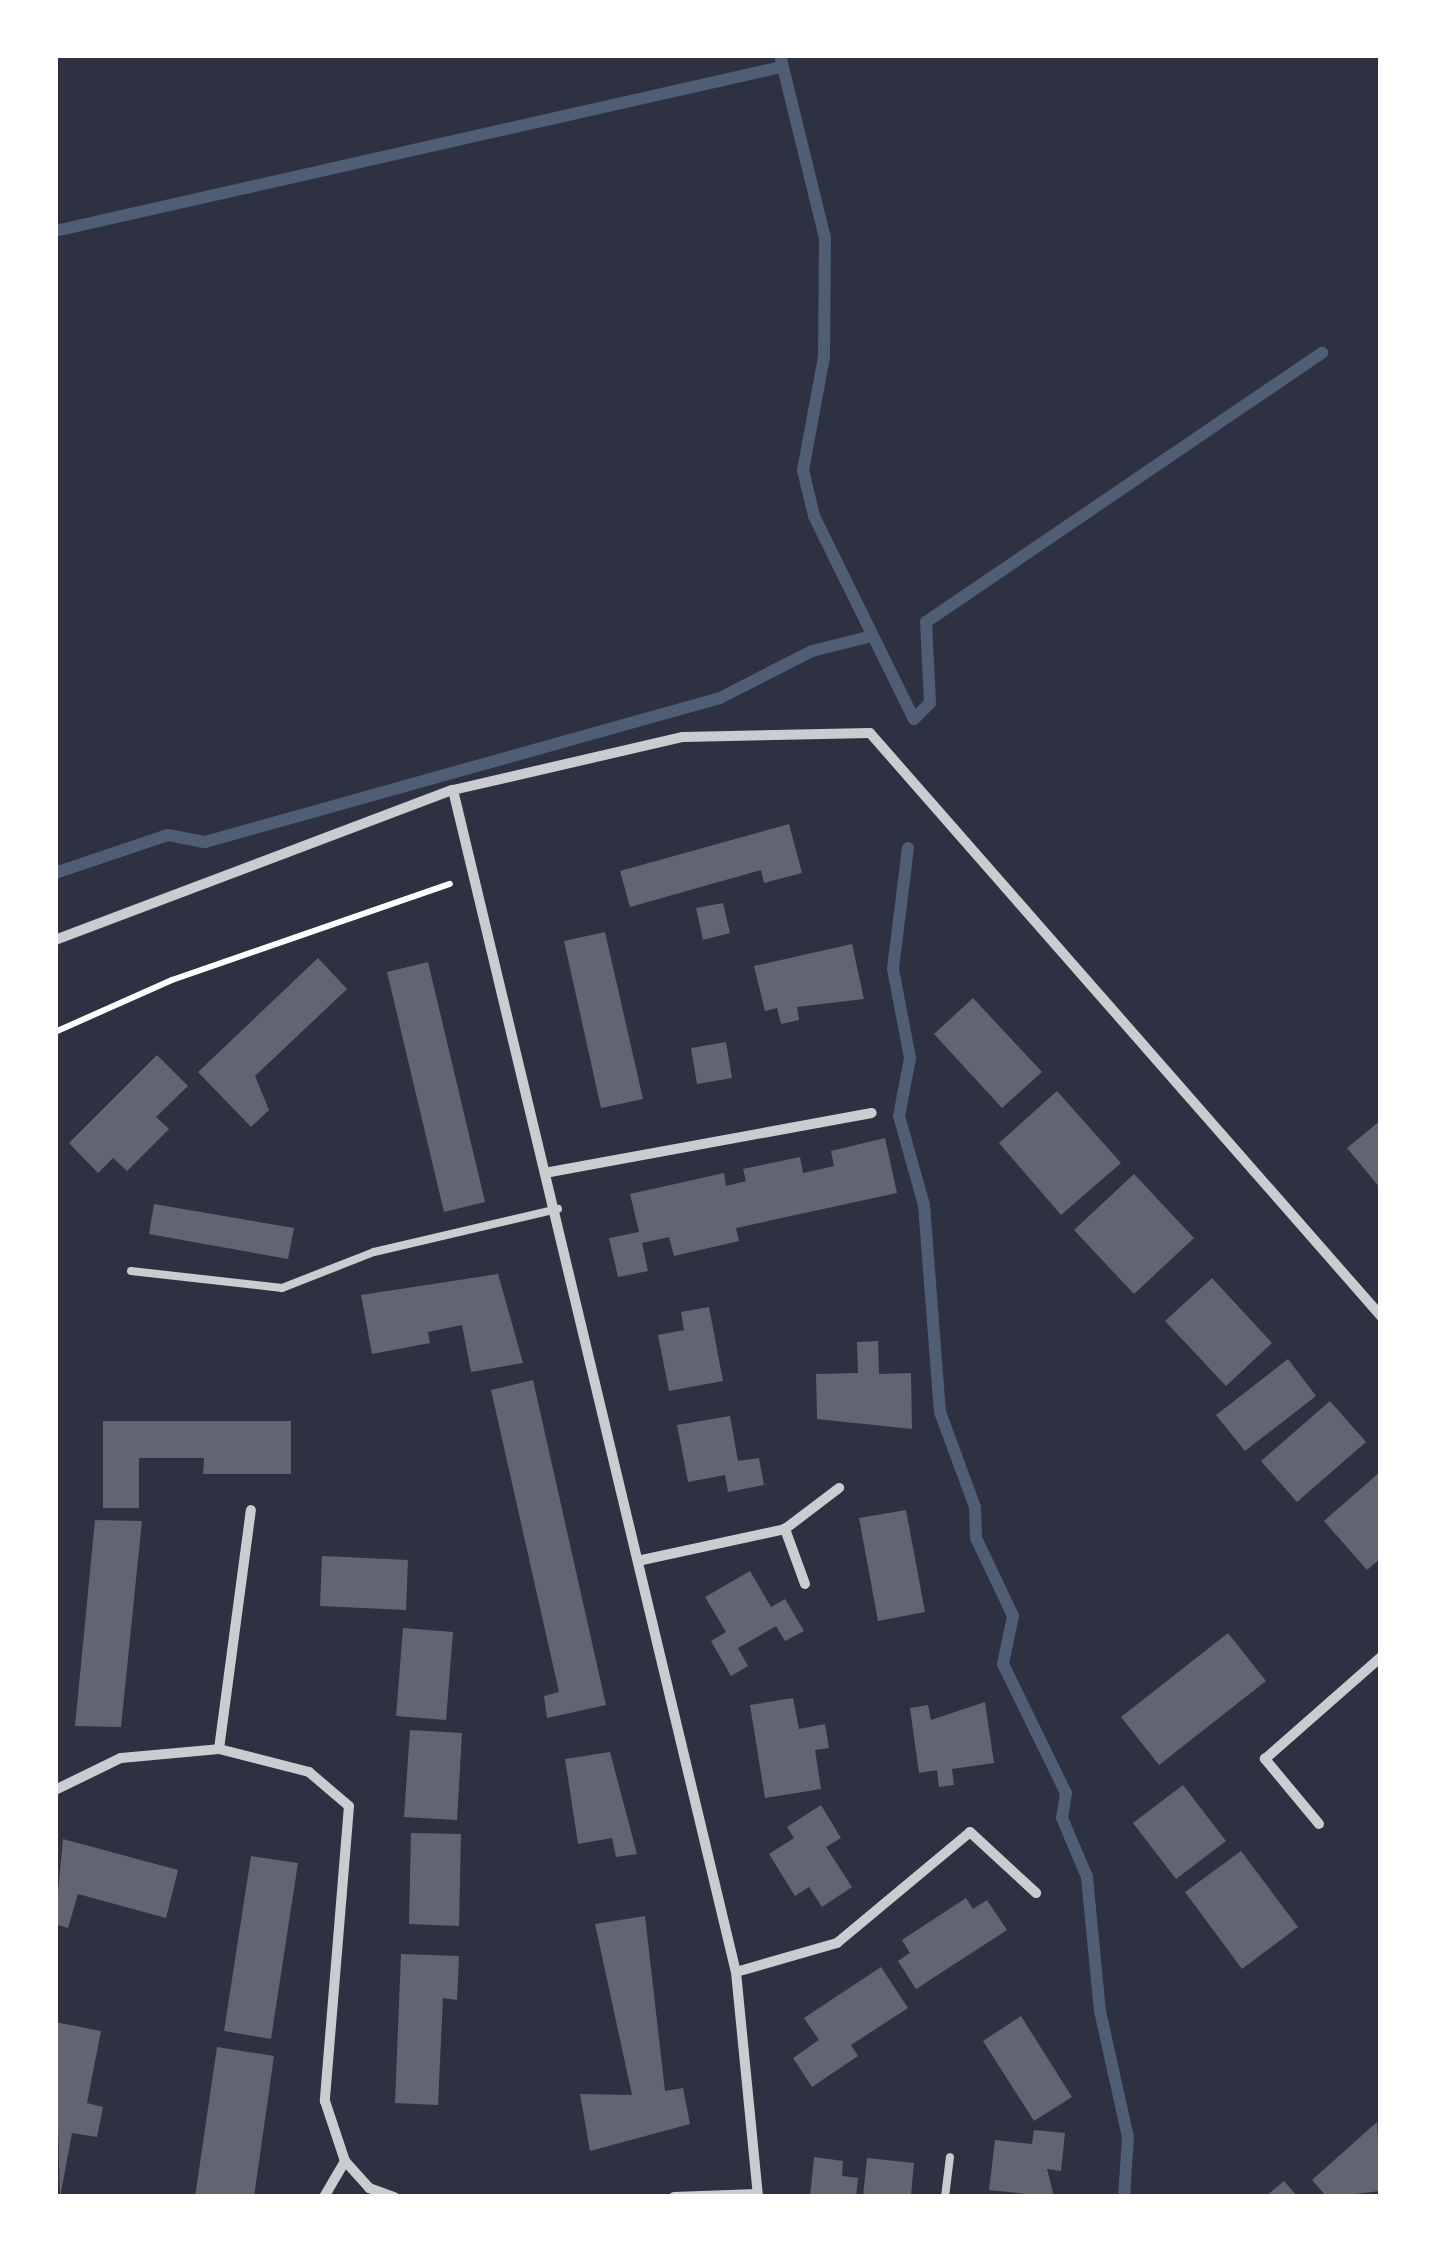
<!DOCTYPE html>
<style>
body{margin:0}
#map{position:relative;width:1436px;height:2252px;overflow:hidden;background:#2d3142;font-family:Barlow,sans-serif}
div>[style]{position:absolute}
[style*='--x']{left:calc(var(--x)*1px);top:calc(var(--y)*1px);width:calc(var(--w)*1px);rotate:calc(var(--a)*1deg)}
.stream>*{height:12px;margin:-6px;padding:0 6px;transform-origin:6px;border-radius:6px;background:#4f5d75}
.building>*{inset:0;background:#626471}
.path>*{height:6px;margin:-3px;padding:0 3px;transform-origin:3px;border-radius:3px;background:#fff}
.service>*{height:8px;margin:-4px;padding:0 4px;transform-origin:4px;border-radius:4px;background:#caccd0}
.minor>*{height:10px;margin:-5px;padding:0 5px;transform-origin:5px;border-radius:5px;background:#caccd0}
span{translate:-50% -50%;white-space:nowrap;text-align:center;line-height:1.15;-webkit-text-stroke:9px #fff;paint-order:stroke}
.frame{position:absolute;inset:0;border:58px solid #fff;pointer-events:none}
</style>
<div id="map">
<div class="stream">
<i style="--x:780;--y:55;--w:188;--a:76.2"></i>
<i style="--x:825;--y:238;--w:119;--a:90.5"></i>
<i style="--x:824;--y:357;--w:115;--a:100.5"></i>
<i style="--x:803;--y:470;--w:47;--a:76.6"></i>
<i style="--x:814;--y:516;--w:226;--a:63.8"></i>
<i style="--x:914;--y:719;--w:23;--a:-45"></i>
<i style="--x:930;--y:703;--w:81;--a:-92.8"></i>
<i style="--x:926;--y:622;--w:479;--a:-34.2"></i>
<i style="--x:55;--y:231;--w:744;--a:-12.73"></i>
<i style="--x:908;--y:848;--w:122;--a:97.1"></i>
<i style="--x:893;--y:969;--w:91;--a:79.2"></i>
<i style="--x:910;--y:1058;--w:59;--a:100.7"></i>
<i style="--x:899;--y:1116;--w:92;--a:74.3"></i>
<i style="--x:924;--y:1205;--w:208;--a:85.6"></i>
<i style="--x:940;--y:1412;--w:101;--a:69.8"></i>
<i style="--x:975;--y:1507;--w:31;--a:88"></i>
<i style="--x:976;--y:1538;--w:86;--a:64.6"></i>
<i style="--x:1013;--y:1616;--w:49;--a:101.8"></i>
<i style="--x:1003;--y:1664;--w:144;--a:64"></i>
<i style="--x:1066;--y:1793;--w:25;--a:99"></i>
<i style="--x:1062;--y:1818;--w:64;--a:67"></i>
<i style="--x:1087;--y:1877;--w:135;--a:84.5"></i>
<i style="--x:1100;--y:2011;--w:129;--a:77.5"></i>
<i style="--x:1128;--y:2137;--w:60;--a:93.8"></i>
<i style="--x:55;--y:873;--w:119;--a:-18.6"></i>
<i style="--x:168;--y:835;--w:38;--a:11"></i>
<i style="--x:205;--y:842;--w:535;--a:-15.62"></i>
<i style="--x:720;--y:698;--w:103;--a:-27.1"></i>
<i style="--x:812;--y:651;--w:62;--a:-14"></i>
</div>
<div class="building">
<i style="clip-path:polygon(789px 824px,802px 873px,764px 883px,761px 870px,630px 907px,620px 871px)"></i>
<i style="clip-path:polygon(723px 903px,730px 933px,703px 940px,696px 908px)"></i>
<i style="clip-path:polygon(605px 932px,643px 1099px,601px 1108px,564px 941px)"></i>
<i style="clip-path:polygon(852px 944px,864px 999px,797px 1007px,799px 1020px,781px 1024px,777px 1008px,765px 1011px,754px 966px)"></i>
<i style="clip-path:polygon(318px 958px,347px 989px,255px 1076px,269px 1110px,251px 1127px,198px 1072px)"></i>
<i style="clip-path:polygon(428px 962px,485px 1202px,444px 1212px,387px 972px)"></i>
<i style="clip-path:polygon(973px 998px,1042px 1072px,1002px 1108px,934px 1034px)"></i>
<i style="clip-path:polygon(726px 1042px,732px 1078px,697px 1084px,691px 1048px)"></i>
<i style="clip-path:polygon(157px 1055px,188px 1086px,156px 1117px,169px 1129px,127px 1171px,113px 1158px,98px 1173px,69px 1143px)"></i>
<i style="clip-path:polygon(1057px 1091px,1121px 1163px,1061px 1215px,999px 1143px)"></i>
<i style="clip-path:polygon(1381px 1120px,1381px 1189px,1347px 1148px)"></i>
<i style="clip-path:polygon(885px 1138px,897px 1193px,736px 1228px,739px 1241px,674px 1256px,669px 1237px,642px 1243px,648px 1271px,618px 1277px,609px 1238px,639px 1232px,630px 1194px,724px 1173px,726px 1186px,746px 1181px,743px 1169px,800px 1157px,803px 1173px,834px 1166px,831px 1151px)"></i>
<i style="clip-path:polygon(1134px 1174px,1194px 1238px,1134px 1294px,1074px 1230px)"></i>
<i style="clip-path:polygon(154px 1204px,294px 1228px,288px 1259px,149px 1234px)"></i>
<i style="clip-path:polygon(498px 1274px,523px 1363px,471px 1372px,462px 1325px,428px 1332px,430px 1343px,372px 1354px,361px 1295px)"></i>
<i style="clip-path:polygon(1212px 1278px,1272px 1343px,1226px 1386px,1165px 1321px)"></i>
<i style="clip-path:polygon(709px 1307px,723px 1381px,669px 1391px,658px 1335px,684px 1330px,681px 1312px)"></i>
<i style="clip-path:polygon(878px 1341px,879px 1374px,911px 1373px,912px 1429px,817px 1419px,816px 1374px,858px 1373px,857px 1342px)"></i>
<i style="clip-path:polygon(1288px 1359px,1316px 1396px,1245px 1451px,1216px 1415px)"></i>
<i style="clip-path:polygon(533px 1380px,606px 1705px,547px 1718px,544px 1696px,559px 1692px,491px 1390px)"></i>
<i style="clip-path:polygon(1330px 1401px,1366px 1442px,1297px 1502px,1261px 1461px)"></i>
<i style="clip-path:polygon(730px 1416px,738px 1461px,759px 1458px,764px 1485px,728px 1492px,725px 1475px,688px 1482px,677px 1425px)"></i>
<i style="clip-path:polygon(103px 1421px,291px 1421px,291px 1474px,203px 1474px,204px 1458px,139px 1458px,139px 1508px,103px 1508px)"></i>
<i style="clip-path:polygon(1381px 1471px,1381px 1558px,1367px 1570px,1324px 1521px)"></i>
<i style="clip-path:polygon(906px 1510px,925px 1612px,878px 1621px,859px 1518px)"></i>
<i style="clip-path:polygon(95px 1520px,142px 1521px,121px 1727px,75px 1726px)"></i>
<i style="clip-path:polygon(322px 1556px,408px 1560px,406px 1610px,320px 1606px)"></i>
<i style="clip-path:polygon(750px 1571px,771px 1607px,785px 1599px,804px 1631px,785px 1641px,776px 1626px,738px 1648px,748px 1666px,731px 1676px,711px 1641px,726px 1632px,705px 1597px)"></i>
<i style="clip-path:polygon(403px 1628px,453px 1632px,446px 1720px,396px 1716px)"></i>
<i style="clip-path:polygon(1228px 1633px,1266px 1681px,1159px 1765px,1121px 1717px)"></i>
<i style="clip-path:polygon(793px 1698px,799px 1729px,825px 1724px,829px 1748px,815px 1750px,821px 1789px,765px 1798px,750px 1705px)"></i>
<i style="clip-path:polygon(985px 1702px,994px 1763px,952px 1769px,954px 1785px,939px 1787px,937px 1770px,919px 1773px,910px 1708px,928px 1705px,931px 1720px)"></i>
<i style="clip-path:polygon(410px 1730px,462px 1733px,457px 1820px,404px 1817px)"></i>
<i style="clip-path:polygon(610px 1752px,637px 1854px,616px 1857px,612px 1838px,578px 1844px,565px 1759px)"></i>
<i style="clip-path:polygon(1183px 1785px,1226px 1841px,1176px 1879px,1133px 1823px)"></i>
<i style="clip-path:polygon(821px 1805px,841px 1838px,826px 1847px,852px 1887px,822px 1907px,809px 1887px,795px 1896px,769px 1854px,794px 1838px,787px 1827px)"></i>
<i style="clip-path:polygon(411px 1833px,461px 1834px,459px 1926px,409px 1924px)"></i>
<i style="clip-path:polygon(63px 1839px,178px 1870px,166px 1918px,78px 1894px,68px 1928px,55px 1924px)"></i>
<i style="clip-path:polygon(1241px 1851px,1298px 1927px,1242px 1969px,1185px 1892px)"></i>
<i style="clip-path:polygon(251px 1856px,298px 1863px,271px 2039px,224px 2031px)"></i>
<i style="clip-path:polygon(966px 1898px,973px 1909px,987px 1900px,1007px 1930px,916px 1989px,898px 1961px,910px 1953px,902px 1940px)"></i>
<i style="clip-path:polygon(645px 1916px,665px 2091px,683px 2088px,690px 2124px,590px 2151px,580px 2094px,632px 2095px,595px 1924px)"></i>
<i style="clip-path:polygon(401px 1954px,459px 1956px,457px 2000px,443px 1998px,438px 2105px,395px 2103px)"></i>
<i style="clip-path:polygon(881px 1967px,908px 2008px,851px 2045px,858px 2056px,812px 2087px,793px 2058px,819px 2040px,804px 2018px)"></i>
<i style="clip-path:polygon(1021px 2016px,1072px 2097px,1034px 2121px,983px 2041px)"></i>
<i style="clip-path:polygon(55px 2022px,101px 2031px,87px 2103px,103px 2107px,97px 2137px,72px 2133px,60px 2197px)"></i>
<i style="clip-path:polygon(217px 2047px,274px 2056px,254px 2197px,195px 2197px)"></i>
<i style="clip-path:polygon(1377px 2122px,1381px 2191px,1327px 2197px,1312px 2180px)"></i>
<i style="clip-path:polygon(1034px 2130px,1065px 2133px,1061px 2171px,1047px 2169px,1054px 2197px,989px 2190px,995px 2140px,1032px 2144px)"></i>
<i style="clip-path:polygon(814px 2157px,843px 2161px,842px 2176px,858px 2178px,856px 2197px,810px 2197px)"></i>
<i style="clip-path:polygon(867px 2158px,914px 2163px,911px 2196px,863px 2197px)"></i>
<i style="clip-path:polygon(1284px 2181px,1298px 2197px,1265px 2197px)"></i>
</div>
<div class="path">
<i style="--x:55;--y:1032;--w:128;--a:-24"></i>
<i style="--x:172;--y:980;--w:294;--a:-19.1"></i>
</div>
<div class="service">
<i style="--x:131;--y:1271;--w:152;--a:6.4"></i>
<i style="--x:282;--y:1288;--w:99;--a:-21.4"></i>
<i style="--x:374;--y:1252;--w:189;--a:-13.2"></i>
<i style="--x:945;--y:2197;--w:40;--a:-82.9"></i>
</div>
<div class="minor">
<i style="--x:453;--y:790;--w:1215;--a:76.54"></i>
<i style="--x:736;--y:1972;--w:226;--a:84.4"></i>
<i style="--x:55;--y:940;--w:425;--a:-20.7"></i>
<i style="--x:453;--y:790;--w:236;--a:-13"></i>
<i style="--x:683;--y:737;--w:187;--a:-1.2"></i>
<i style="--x:870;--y:733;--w:775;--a:48.77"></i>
<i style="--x:550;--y:1172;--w:327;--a:-10.4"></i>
<i style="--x:642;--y:1560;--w:146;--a:-12.2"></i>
<i style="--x:805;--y:1584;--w:59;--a:-110"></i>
<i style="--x:785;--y:1529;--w:68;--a:-37.2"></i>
<i style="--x:219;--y:1749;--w:241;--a:-82.4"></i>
<i style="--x:55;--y:1790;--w:73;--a:-25.9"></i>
<i style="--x:121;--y:1758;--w:98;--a:-5.2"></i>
<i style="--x:219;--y:1749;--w:93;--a:14.3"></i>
<i style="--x:309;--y:1772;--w:52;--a:40.4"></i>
<i style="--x:349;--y:1806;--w:296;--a:94.7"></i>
<i style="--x:325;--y:2101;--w:63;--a:71.6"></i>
<i style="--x:345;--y:2161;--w:36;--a:48"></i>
<i style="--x:369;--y:2188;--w:27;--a:20"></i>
<i style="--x:1319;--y:1824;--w:85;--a:-129.7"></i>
<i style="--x:1265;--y:1759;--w:154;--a:-41.3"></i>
<i style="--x:736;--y:1972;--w:105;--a:-16"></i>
<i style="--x:837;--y:1943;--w:173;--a:-39.8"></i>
<i style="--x:970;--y:1832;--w:90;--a:42.7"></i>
<i style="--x:324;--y:2197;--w:42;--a:-59.7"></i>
<i style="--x:674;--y:2197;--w:83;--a:-2.1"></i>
</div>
<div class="frame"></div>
</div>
